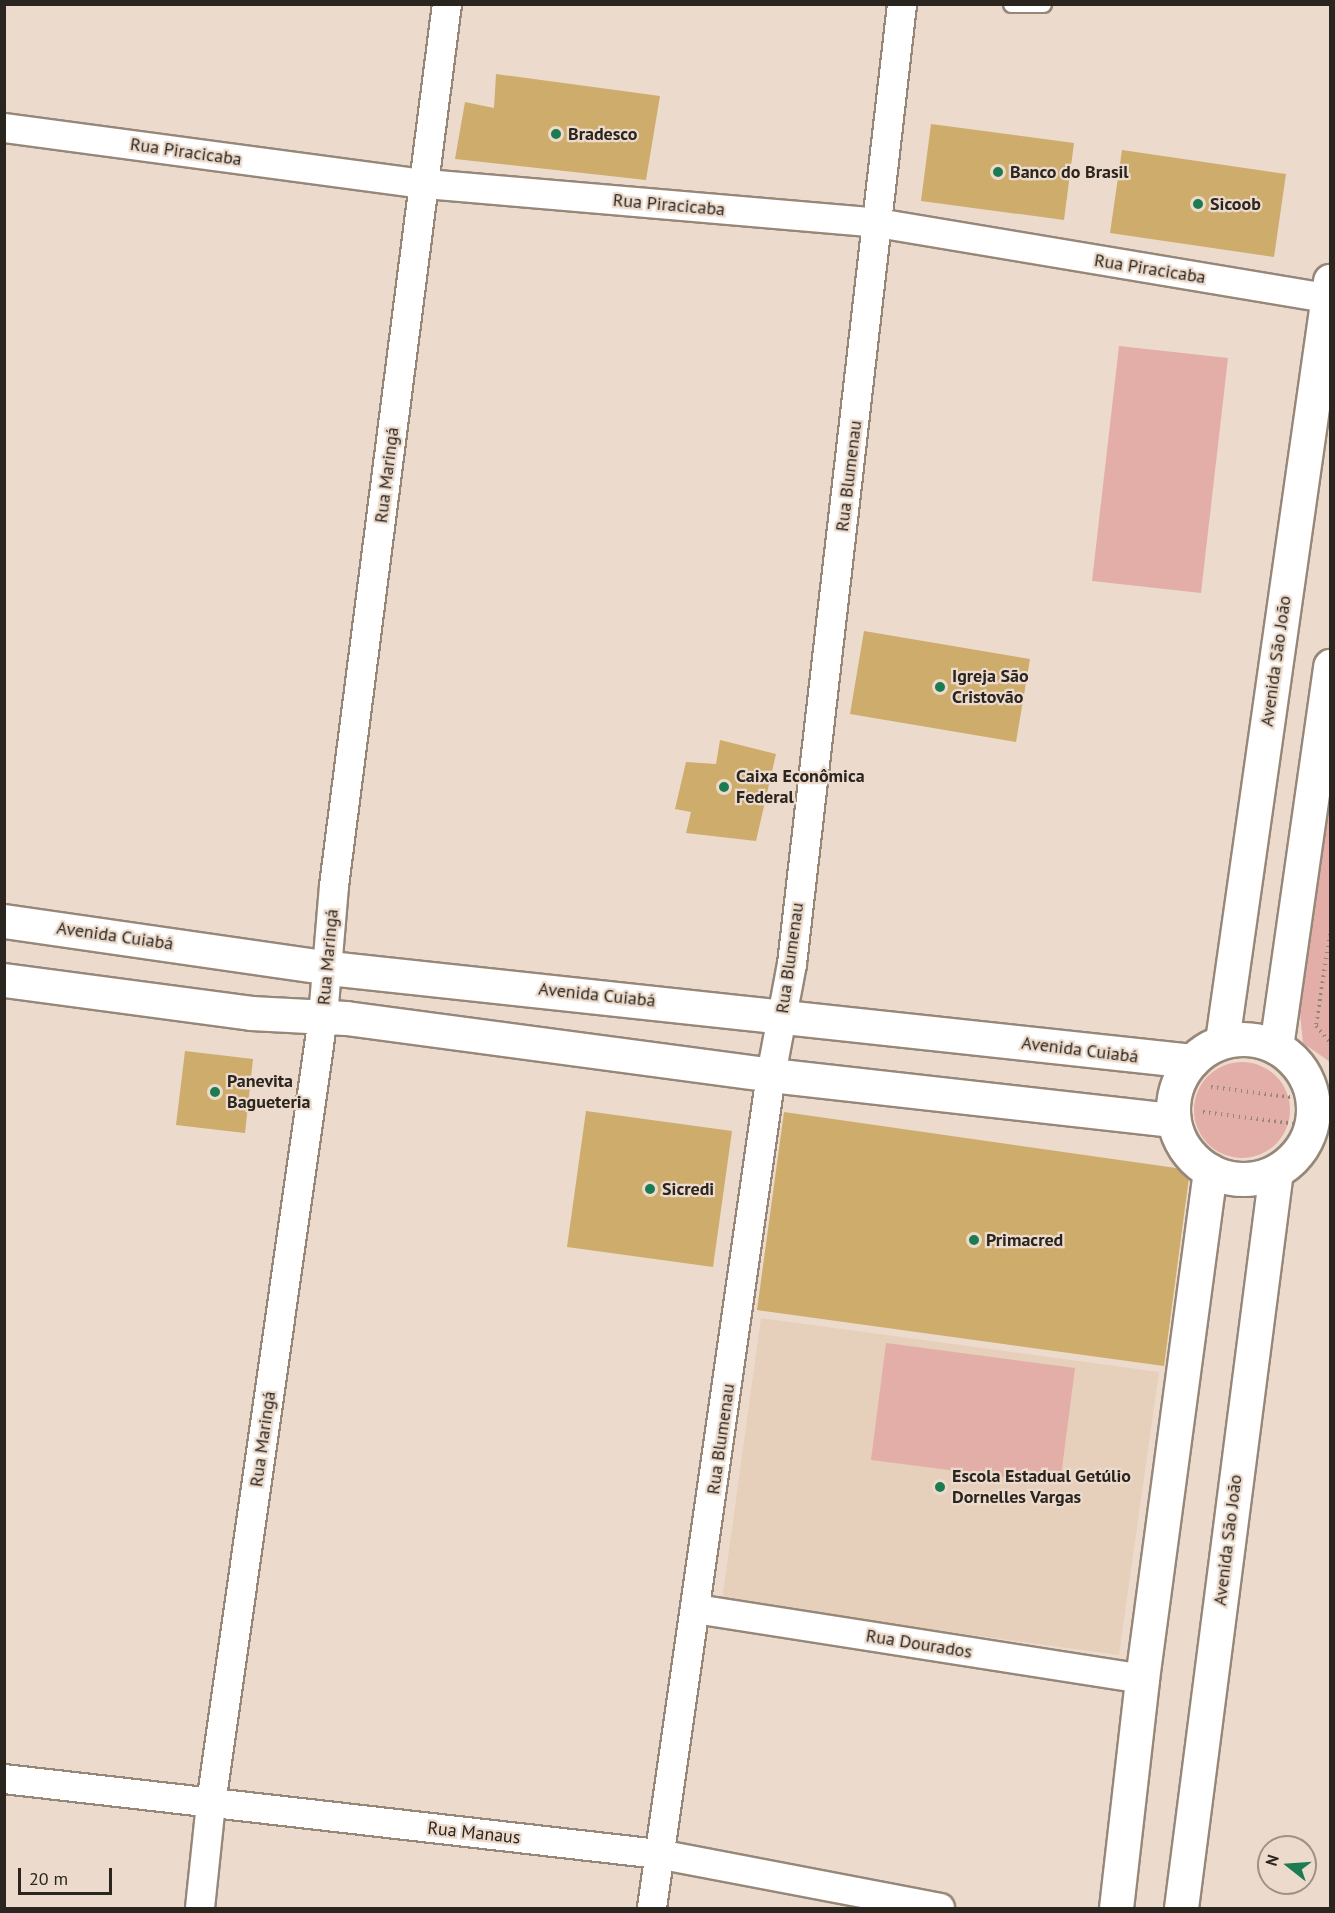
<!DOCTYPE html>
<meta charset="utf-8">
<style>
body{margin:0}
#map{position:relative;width:1335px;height:1913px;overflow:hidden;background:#ecdbcc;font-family:"PT Sans",sans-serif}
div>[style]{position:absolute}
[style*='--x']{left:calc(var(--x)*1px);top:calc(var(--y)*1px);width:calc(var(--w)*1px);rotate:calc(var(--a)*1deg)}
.built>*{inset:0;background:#e6cfbb}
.green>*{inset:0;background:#e3aea8}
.round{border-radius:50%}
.building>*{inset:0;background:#ceac6b}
.path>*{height:4px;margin-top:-2px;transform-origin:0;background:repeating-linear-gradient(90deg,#93877c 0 1.5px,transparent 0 6px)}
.roads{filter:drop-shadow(2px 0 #978779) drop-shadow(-2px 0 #978779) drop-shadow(0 2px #978779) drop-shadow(0 -2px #978779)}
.lane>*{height:15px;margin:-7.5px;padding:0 7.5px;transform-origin:7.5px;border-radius:7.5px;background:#fff}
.street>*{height:28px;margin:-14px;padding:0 14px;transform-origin:14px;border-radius:14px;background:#fff}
.secondary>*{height:33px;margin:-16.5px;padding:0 16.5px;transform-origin:16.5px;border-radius:16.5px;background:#fff}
.secondary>.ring{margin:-16.5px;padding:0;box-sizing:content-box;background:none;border:33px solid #fff;border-radius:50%}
.dots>*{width:16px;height:16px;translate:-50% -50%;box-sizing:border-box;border:3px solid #ecdbcc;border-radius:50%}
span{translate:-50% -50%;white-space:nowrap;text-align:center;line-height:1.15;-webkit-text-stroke:4.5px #ecdbcc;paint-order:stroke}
.poi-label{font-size:18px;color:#2b251f;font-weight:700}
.left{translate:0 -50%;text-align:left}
.street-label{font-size:18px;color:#2b251f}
.frame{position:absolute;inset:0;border:6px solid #2b251f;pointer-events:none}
.north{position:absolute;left:1257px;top:1835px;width:60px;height:60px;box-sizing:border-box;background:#ecdbcc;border:2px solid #9f9287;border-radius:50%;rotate:287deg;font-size:16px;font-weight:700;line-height:24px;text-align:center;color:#2b251f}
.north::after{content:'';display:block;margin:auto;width:21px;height:27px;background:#1d7b52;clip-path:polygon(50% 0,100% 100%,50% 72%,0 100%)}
.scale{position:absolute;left:18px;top:1868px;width:94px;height:27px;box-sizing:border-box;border:3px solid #2b251f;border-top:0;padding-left:8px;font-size:18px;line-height:21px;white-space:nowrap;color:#2b251f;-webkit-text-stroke:4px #ecdbcc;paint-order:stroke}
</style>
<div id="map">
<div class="built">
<i style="clip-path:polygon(761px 1318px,1159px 1372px,1119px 1655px,722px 1601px)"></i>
</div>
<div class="green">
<i style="clip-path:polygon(1119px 346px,1228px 358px,1201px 593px,1092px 581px)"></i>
<i style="clip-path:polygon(1330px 789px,1330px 1062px,1303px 1043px,1300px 1014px)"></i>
<i class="round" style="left:1194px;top:1062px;width:96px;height:96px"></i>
<i style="clip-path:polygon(886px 1343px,1075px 1368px,1060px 1484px,871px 1460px)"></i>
</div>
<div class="building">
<i style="clip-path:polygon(496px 74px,660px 96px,646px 180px,455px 159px,465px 102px,494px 108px)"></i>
<i style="clip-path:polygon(931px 124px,1074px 143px,1064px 220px,921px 201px)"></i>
<i style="clip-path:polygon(1122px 150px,1286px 174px,1274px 257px,1110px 233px)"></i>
<i style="clip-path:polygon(864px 631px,1030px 659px,1016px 742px,850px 714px)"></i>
<i style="clip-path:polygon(720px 740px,776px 754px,756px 841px,686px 833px,691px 812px,675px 809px,686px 762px,716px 764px)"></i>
<i style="clip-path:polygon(185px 1051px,253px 1059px,245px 1133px,176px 1125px)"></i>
<i style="clip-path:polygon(586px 1111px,732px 1131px,713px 1267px,567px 1247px)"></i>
<i style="clip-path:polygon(784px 1112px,1190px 1170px,1164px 1366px,757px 1310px)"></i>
</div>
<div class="path">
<i style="--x:1330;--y:934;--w:93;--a:98.7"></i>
<i style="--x:1316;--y:1026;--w:21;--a:49"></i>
<i style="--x:1211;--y:1087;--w:120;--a:7.2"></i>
<i style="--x:1203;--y:1112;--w:128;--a:7.2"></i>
</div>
<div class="roads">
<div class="lane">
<i style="--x:1011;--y:4;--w:32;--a:0"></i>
</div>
<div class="street">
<i style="--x:4;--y:128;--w:425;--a:7.6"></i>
<i style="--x:425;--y:184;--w:455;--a:4.9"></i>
<i style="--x:878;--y:223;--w:458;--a:9.5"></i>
<i style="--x:696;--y:1609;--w:451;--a:8.9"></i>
<i style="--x:4;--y:1779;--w:658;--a:6.54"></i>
<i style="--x:658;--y:1854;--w:287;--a:10.8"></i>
<i style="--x:200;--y:1908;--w:105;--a:-84"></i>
<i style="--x:211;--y:1804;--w:795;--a:-81.9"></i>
<i style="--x:323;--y:1017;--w:131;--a:-85.2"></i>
<i style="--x:334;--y:886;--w:889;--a:-82.7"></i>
<i style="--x:652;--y:1908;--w:841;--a:-81.87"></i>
<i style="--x:771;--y:1075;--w:113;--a:-79.3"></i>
<i style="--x:792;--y:964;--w:966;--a:-83.46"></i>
</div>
<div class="secondary">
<i style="--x:4;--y:921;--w:328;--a:8.2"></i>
<i style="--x:329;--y:968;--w:868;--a:6.15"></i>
<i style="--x:4;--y:980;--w:249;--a:7.6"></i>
<i style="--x:251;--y:1013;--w:95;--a:3"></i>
<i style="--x:346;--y:1018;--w:429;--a:7.6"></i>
<i style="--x:771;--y:1075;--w:404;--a:6.4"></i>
<i class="ring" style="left:1173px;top:1039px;width:107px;height:107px"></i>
<i style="--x:1222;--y:1041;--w:768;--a:-81.91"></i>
<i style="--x:1276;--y:1047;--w:385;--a:-81.9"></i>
<i style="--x:1116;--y:1908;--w:230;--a:-83.5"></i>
<i style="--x:1142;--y:1679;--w:513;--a:-82.38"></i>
<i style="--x:1181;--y:1908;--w:743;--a:-82.66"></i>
</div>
</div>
<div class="dots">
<i style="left:556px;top:134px;background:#1d7b52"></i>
<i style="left:998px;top:172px;background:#1d7b52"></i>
<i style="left:1198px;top:204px;background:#1d7b52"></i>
<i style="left:940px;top:687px;background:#1d7b52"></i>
<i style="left:724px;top:787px;background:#1d7b52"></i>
<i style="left:215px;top:1092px;background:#1d7b52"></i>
<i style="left:650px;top:1189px;background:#1d7b52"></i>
<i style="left:974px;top:1240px;background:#1d7b52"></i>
<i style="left:940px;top:1487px;background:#1d7b52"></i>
</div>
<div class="poi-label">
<span class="left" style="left:568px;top:134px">Bradesco</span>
<span class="left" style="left:1010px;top:172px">Banco do Brasil</span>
<span class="left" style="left:1210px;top:204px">Sicoob</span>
<span class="left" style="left:952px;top:687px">Igreja São<br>Cristovão</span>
<span class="left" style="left:736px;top:787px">Caixa Econômica<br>Federal</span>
<span class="left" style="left:227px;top:1092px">Panevita<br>Bagueteria</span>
<span class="left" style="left:662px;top:1189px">Sicredi</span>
<span class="left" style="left:986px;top:1240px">Primacred</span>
<span class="left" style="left:952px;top:1487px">Escola Estadual Getúlio<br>Dornelles Vargas</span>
</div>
<div class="street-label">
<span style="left:186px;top:152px;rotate:8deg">Rua Piracicaba</span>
<span style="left:669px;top:205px;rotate:5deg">Rua Piracicaba</span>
<span style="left:1150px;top:269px;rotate:9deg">Rua Piracicaba</span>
<span style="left:387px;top:475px;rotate:-83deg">Rua Maringá</span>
<span style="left:849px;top:476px;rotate:-83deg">Rua Blumenau</span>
<span style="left:1276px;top:661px;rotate:-82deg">Avenida São João</span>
<span style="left:115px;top:936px;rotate:8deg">Avenida Cuiabá</span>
<span style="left:328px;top:957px;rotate:-85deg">Rua Maringá</span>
<span style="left:790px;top:958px;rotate:-82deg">Rua Blumenau</span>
<span style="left:597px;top:995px;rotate:6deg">Avenida Cuiabá</span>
<span style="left:1080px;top:1050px;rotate:7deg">Avenida Cuiabá</span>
<span style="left:263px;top:1439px;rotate:-82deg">Rua Maringá</span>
<span style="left:721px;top:1439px;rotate:-82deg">Rua Blumenau</span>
<span style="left:1228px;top:1540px;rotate:-83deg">Avenida São João</span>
<span style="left:919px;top:1644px;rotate:9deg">Rua Dourados</span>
<span style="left:474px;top:1833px;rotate:6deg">Rua Manaus</span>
</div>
<div class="frame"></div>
<div class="north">N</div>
<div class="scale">20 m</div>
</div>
